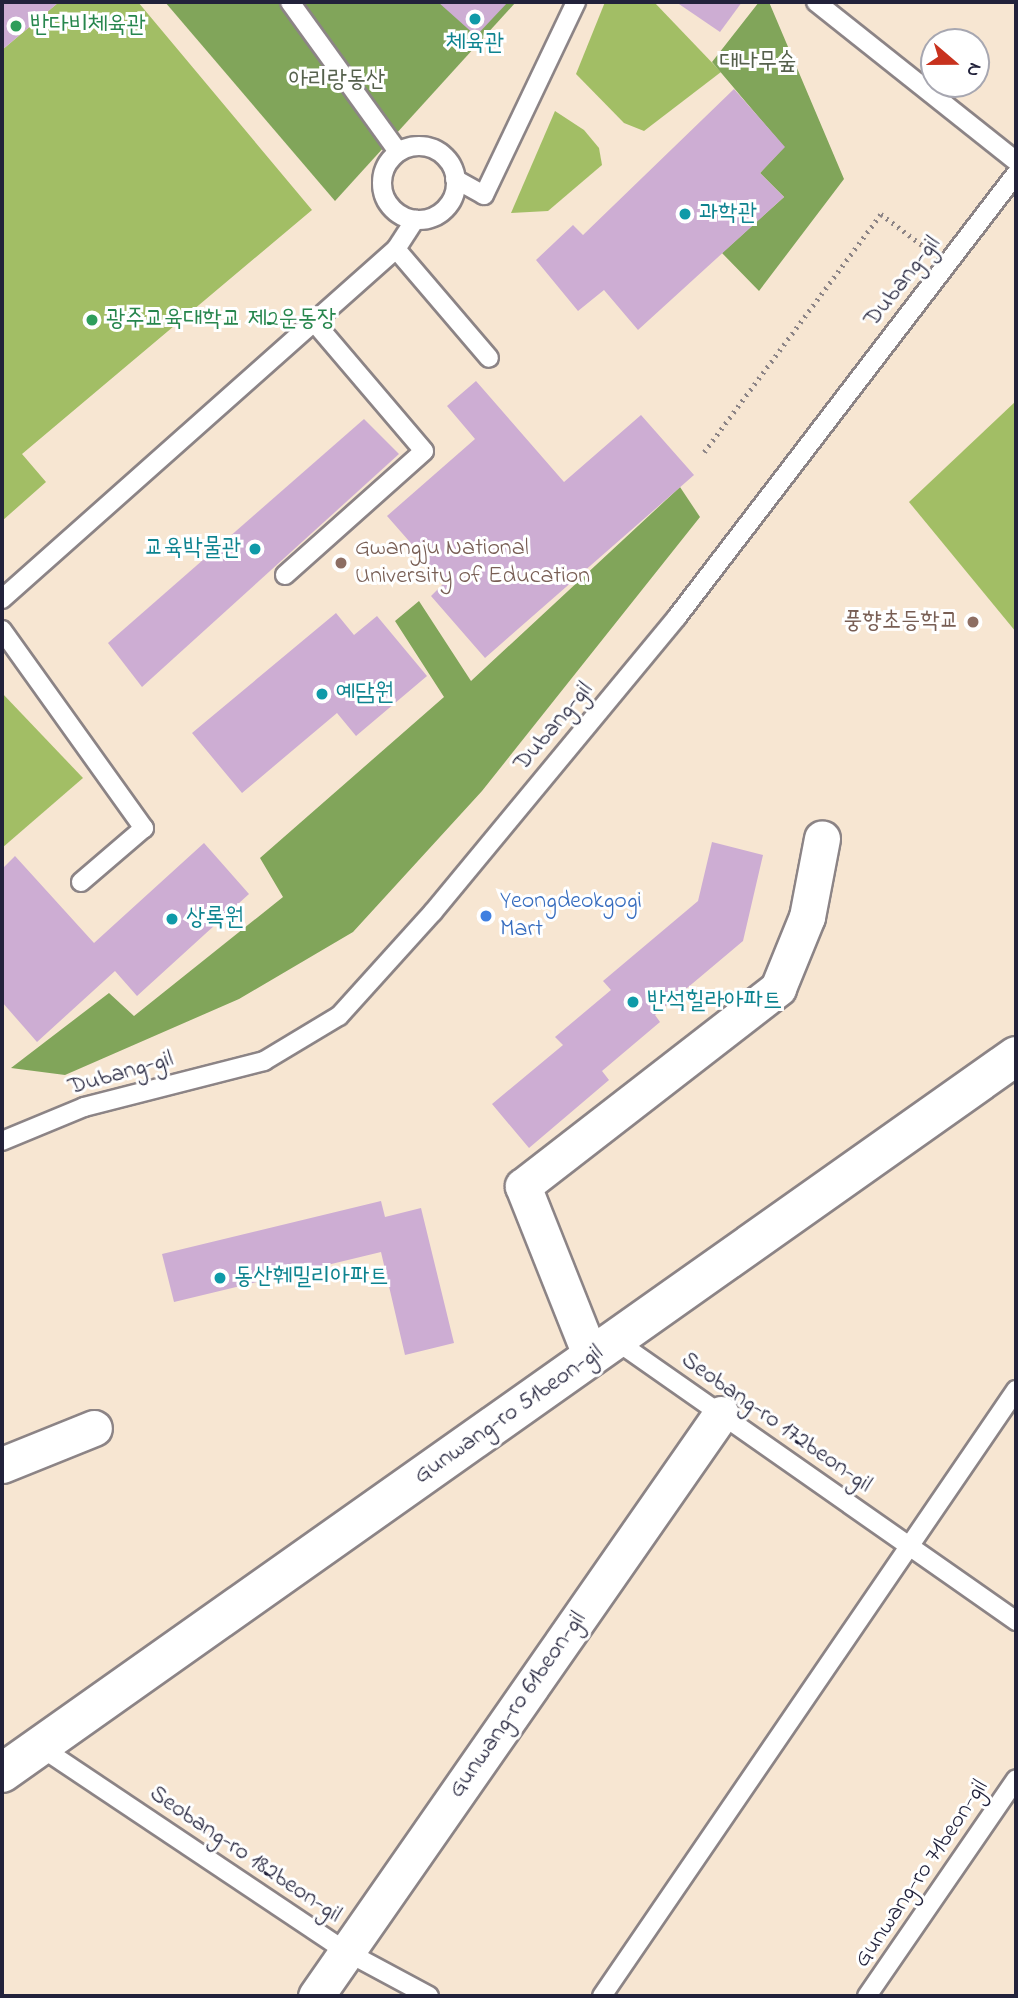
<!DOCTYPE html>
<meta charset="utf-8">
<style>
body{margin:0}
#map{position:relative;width:1018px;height:1998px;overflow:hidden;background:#f7e6d2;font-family:"Indie Flower","Poor Story",sans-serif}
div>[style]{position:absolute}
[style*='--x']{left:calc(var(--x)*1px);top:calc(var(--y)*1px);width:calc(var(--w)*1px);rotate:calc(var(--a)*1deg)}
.green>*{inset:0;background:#a2be65}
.forest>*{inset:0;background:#81a55a}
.building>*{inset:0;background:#cdadd3}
.path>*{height:4.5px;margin-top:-2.25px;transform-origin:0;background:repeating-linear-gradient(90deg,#8c8486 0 2px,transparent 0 7px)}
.roads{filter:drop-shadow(2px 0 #8c8486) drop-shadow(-2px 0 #8c8486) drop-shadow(0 2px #8c8486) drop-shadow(0 -2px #8c8486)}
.service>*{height:18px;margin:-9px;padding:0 9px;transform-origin:9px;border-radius:9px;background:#fff}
.service>.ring{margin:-9px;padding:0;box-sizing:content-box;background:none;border:18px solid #fff;border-radius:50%}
.minor>*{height:35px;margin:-17.5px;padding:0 17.5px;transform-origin:17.5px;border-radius:17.5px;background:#fff}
.tertiary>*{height:38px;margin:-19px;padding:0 19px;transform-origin:19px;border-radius:19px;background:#fff}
.dots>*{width:19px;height:19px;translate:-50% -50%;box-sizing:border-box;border:4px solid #fff;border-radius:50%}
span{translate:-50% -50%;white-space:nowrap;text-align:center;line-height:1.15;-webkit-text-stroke:6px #fff;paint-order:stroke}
.leisure-label{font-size:24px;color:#27864d}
.left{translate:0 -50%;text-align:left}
.culture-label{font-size:24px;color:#0d838f}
.right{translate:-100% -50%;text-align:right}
.park-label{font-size:24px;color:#55604c}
.street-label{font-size:24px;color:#22223b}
.education-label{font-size:24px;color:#785e54}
.shop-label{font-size:24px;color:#366cbe}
.frame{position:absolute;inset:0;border:4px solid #22223b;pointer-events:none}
.north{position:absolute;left:920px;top:28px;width:70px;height:70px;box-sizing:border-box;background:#fff;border:2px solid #a7a7b1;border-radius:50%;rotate:110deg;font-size:19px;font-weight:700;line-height:28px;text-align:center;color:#22223b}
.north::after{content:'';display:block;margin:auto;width:24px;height:32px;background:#c8321e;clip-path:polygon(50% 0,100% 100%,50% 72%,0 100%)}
</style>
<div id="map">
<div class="green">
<i style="clip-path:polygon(59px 2px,138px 2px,312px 210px,22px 454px,46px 482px,2px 521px,2px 50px)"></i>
<i style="clip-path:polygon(605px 2px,654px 2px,721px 72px,644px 131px,624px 123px,576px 74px)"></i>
<i style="clip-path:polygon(555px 111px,584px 130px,599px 148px,602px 165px,548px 211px,511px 213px)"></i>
<i style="clip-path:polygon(1016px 401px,1016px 632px,909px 502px)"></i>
<i style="clip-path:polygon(2px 693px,83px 778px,2px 848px)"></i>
</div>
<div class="forest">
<i style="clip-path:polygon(165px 2px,516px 2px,335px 201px)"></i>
<i style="clip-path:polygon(759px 2px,769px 2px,844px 179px,759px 291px,722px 253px,784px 197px,760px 173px,784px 147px,712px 62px)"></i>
<i style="clip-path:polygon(680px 487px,700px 517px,482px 791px,353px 932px,239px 999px,65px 1075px,11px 1068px,109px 993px,134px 1016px,283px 897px,260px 858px,444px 697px,395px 621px,419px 601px,471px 681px)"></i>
</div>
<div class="building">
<i style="clip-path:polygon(2px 2px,59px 2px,2px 50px)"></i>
<i style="clip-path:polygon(438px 2px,508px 2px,476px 36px)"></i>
<i style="clip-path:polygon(676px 2px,742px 2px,720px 32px)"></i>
<i style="clip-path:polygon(734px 89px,785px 147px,760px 173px,784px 197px,638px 330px,604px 290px,578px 311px,536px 260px,573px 225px,583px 235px)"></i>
<i style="clip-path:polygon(476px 381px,564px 482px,641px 415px,694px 475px,485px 658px,431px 596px,445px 582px,387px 516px,475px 439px,447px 406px)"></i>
<i style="clip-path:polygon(364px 419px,399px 454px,142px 687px,108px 643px)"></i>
<i style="clip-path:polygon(336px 613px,354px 635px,377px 616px,427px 676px,356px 736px,337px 713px,242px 793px,192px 733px)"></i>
<i style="clip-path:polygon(712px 842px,763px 855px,743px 941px,655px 1015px,660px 1022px,602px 1071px,609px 1080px,529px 1148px,492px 1104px,563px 1045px,555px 1037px,611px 990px,603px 981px,698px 901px)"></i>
<i style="clip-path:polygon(204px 843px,249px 894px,137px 996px,115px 971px,37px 1042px,2px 1002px,2px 869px,15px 856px,94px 943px)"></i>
<i style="clip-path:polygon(381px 1201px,385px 1217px,421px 1208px,454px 1343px,405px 1355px,381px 1252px,174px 1302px,162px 1254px)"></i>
</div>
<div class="path">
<i style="--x:704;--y:452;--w:297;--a:-53.4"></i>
<i style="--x:881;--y:214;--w:61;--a:37.1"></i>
</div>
<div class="roads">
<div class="service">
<i style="--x:290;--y:2;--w:185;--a:54.2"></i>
<i style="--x:816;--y:2;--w:256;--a:38.5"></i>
<i class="ring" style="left:382px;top:146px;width:56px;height:56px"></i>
<i style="--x:455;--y:179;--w:33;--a:29"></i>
<i style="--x:484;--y:195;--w:214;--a:-64.5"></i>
<i style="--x:396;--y:249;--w:143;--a:49.5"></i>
<i style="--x:285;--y:575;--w:186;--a:-41.7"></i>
<i style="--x:424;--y:451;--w:168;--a:-130.4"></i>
<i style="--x:2;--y:599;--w:527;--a:-41.62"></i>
<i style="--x:396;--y:249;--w:35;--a:-57"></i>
<i style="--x:2;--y:630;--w:244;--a:54.4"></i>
<i style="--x:144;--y:828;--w:83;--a:139.4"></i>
<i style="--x:2;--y:1141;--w:89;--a:-22.5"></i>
<i style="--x:84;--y:1107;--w:186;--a:-14.3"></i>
<i style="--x:264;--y:1061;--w:87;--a:-31"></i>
<i style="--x:339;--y:1016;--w:140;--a:-47.9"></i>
<i style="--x:433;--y:912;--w:383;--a:-50.4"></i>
<i style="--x:677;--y:617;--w:558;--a:-52.58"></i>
<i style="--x:615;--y:1340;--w:490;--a:35"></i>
<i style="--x:39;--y:1746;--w:371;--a:33.8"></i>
<i style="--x:347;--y:1952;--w:93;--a:28.2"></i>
<i style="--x:602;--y:1996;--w:734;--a:-55.66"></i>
<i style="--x:867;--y:1996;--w:263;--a:-55.5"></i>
</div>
<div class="minor">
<i style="--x:591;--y:1357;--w:184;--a:-111.7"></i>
<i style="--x:523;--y:1186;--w:323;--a:-37.8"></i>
<i style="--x:778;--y:988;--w:77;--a:-67.8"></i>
<i style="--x:807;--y:917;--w:80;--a:-79.2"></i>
<i style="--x:2;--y:1465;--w:99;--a:-21.9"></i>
<i style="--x:316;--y:1996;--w:709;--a:-55.17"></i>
</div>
<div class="tertiary">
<i style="--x:2;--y:1773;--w:1242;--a:-35.26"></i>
</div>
</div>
<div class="dots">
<i style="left:475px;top:19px;background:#0f9aa8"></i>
<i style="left:16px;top:26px;background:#2e9e5b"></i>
<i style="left:685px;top:214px;background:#0f9aa8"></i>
<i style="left:92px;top:320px;background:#2e9e5b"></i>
<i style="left:255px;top:549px;background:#0f9aa8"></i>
<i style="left:341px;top:563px;background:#8d6e63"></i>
<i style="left:973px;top:622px;background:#8d6e63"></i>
<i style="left:322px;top:694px;background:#0f9aa8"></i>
<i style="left:486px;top:916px;background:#3f7fe0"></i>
<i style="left:172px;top:919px;background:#0f9aa8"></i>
<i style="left:633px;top:1002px;background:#0f9aa8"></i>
<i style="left:220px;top:1278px;background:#0f9aa8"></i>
</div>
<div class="leisure-label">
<span class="left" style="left:30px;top:26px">반다비체육관</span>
<span class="left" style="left:106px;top:320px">광주교육대학교 제2운동장</span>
</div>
<div class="culture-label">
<span style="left:475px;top:44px">체육관</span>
<span class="left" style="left:699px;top:214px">과학관</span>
<span class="right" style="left:241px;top:549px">교육박물관</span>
<span class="left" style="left:336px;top:694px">예담원</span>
<span class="left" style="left:186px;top:919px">상록원</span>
<span class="left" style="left:647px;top:1002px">반석힐라아파트</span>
<span class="left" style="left:234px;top:1278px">동산훼밀리아파트</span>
</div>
<div class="park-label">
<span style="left:758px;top:63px">대나무숲</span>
<span style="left:337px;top:81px">아리랑동산</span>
</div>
<div class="street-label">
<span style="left:903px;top:282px;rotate:-52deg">Dubang-gil</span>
<span style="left:554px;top:727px;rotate:-50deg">Dubang-gil</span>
<span style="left:121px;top:1074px;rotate:-16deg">Dubang-gil</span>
<span style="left:509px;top:1415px;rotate:-35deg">Gunwang-ro 51beon-gil</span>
<span style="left:776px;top:1423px;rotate:35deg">Seobang-ro 172beon-gil</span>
<span style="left:518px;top:1705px;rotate:-55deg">Gunwang-ro 61beon-gil</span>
<span style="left:245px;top:1855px;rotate:34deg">Seobang-ro 182beon-gil</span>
<span style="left:922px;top:1874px;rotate:-56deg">Gunwang-ro 71beon-gil</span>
</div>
<div class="education-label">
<span class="left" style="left:355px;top:563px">Gwangju National<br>University of Education</span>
<span class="right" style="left:959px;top:622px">풍향초등학교</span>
</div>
<div class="shop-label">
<span class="left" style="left:500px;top:916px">Yeongdeokgogi<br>Mart</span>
</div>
<div class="frame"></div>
<div class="north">N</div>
</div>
